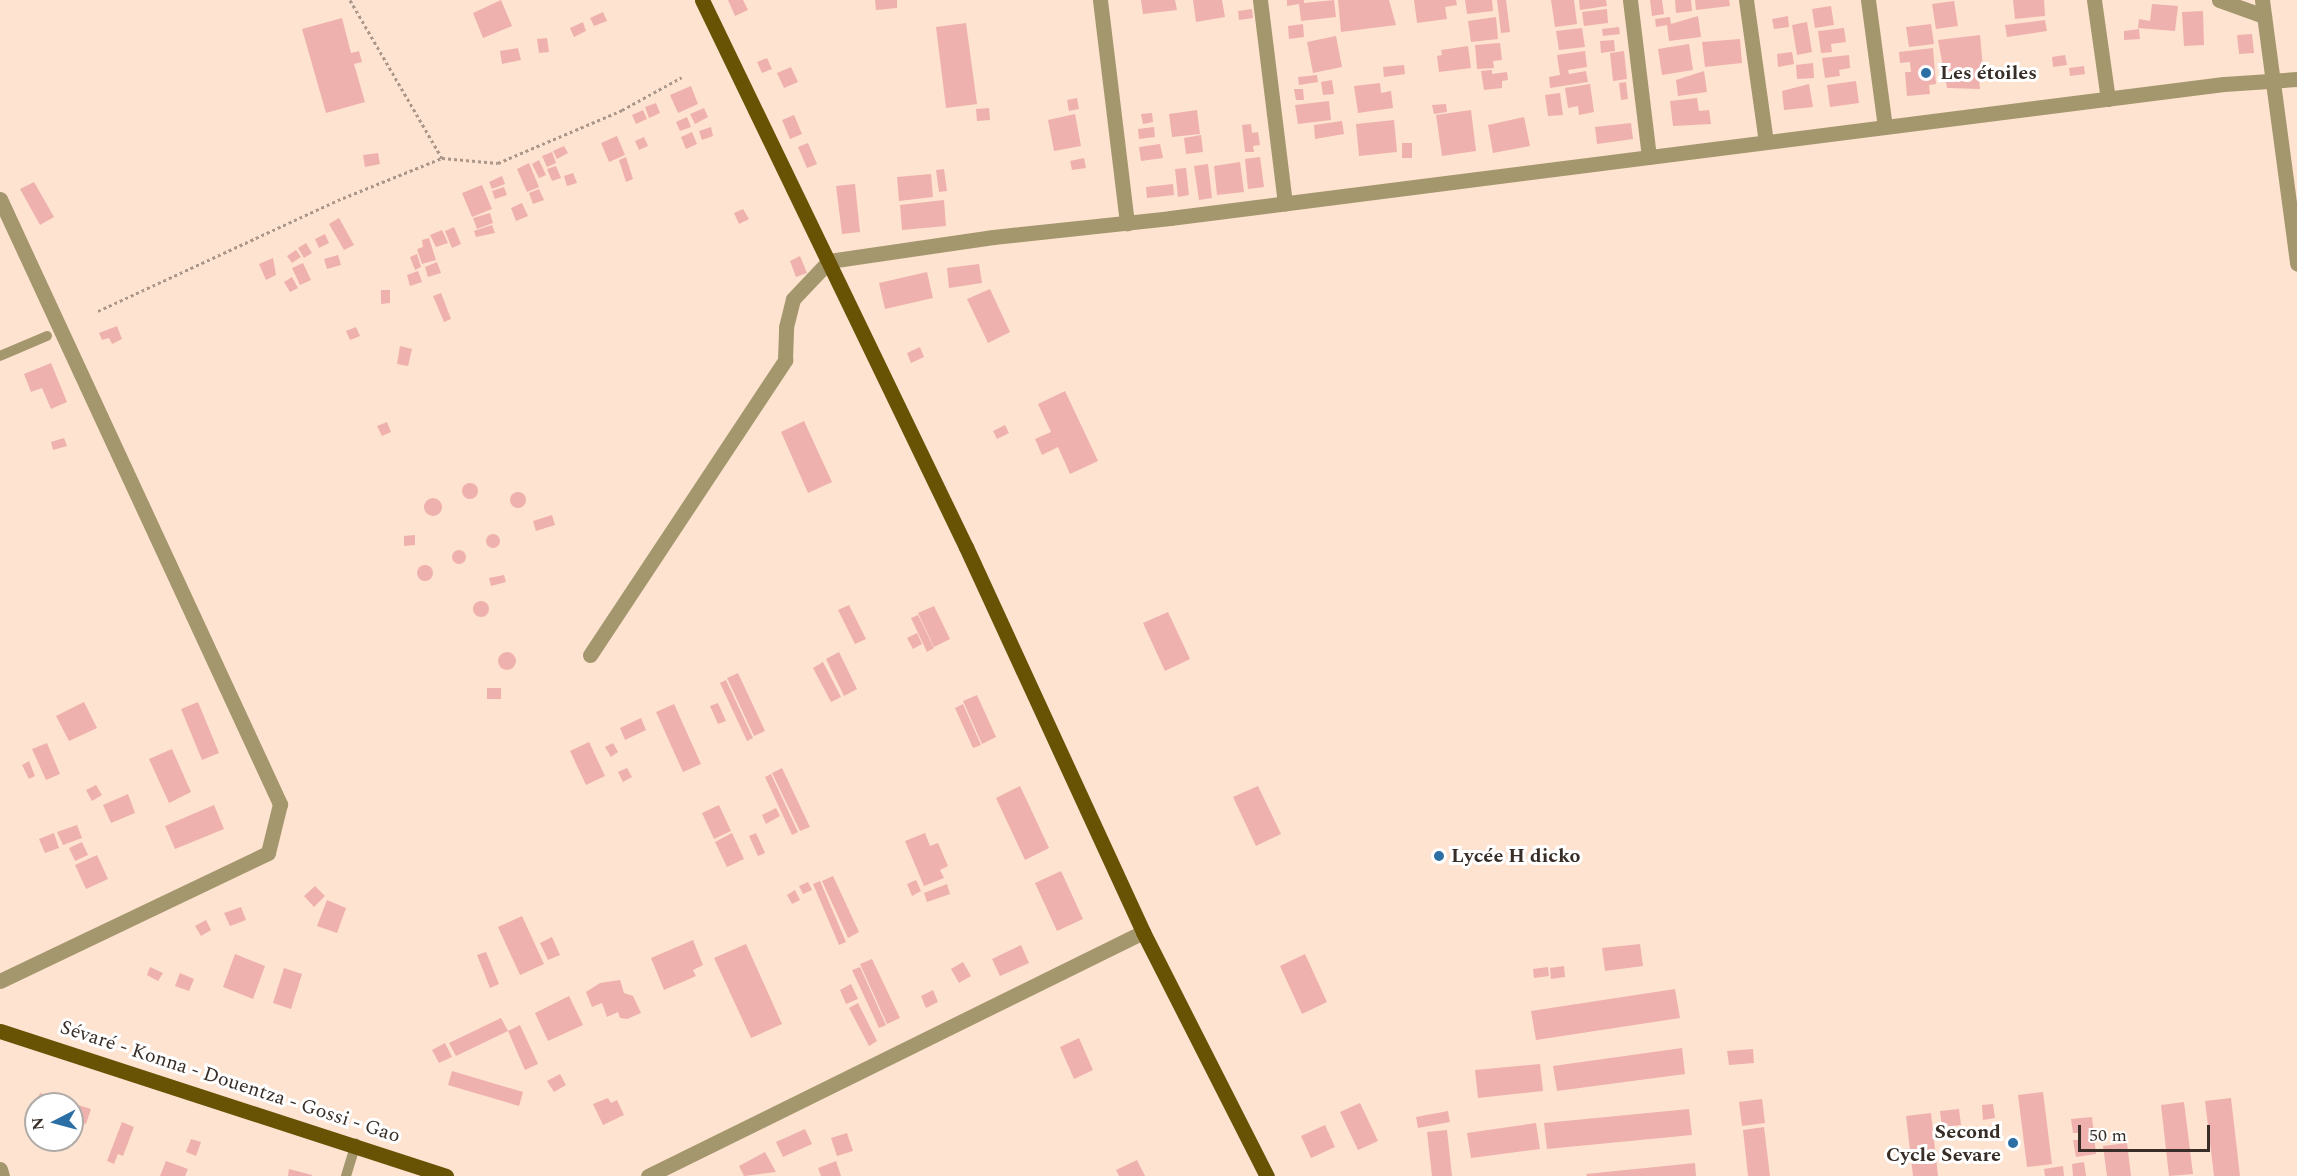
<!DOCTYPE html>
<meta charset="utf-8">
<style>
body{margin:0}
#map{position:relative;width:2297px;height:1176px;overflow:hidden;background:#fee3d1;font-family:Spectral,serif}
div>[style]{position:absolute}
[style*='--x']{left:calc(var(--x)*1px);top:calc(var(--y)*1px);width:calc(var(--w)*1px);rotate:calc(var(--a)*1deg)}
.building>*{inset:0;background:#efb1ad}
.round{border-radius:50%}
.path>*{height:3px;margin-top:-1.5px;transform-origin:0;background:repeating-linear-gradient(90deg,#aa9789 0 3px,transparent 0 6px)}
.service>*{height:10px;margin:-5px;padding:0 5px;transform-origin:5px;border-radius:5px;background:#a5976d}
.minor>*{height:15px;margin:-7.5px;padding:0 7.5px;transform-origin:7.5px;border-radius:7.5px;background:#a5976d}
.primary>*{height:15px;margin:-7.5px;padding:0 7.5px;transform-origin:7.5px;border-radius:7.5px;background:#685305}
.dots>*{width:16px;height:16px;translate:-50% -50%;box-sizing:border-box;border:3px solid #fff;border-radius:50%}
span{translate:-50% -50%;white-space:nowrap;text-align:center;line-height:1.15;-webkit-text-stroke:6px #fff;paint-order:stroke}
.poi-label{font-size:20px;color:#382e27;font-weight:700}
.left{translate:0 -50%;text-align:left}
.right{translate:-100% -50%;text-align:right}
.street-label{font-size:20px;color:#382e27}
.north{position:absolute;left:24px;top:1092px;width:60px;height:60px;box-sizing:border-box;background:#fff;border:2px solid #afaba9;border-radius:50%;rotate:264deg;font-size:16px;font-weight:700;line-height:24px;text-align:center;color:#382e27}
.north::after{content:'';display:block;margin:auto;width:21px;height:27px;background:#2c6fa5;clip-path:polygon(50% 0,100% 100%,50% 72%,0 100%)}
.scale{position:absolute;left:2078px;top:1125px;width:132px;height:27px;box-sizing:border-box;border:3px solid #382e27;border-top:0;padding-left:8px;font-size:18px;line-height:21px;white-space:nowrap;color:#382e27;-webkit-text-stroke:4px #fff;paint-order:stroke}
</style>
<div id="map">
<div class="building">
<i style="clip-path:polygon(501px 0,512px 26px,483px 38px,473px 13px)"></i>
<i style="clip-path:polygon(728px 0,743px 0,748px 10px,735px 16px)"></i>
<i style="clip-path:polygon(875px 0,897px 0,897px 8px,876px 10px)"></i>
<i style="clip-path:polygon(1141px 0,1175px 0,1177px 10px,1143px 14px)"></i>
<i style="clip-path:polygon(1193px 0,1222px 0,1225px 17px,1196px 22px)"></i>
<i style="clip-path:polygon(1287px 0,1304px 0,1304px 3px,1334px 0,1336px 17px,1301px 21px,1299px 4px,1287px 6px)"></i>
<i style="clip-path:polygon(1338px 0,1389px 0,1396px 25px,1341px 32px)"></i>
<i style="clip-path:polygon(1414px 0,1456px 0,1457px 5px,1445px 7px,1447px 19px,1417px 23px)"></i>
<i style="clip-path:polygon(1465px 0,1492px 0,1493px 11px,1467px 14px)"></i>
<i style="clip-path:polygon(1497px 0,1506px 0,1510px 32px,1501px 33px)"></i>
<i style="clip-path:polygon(1551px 0,1574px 0,1577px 24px,1555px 27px)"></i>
<i style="clip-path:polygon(1579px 0,1606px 0,1607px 6px,1580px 10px)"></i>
<i style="clip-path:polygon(1650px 0,1662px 0,1664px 14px,1652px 16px)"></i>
<i style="clip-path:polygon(1675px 0,1691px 0,1692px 11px,1676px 13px)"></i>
<i style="clip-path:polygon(1695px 0,1729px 0,1730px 6px,1696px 10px)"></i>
<i style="clip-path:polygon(2013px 0,2044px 0,2045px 16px,2015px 19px)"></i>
<i style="clip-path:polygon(1954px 1px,1958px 26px,1936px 29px,1932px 4px)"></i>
<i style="clip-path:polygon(2152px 4px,2178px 6px,2175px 31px,2138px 28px,2139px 19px,2150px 21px)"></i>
<i style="clip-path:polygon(1831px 6px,1834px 25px,1815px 28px,1812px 9px)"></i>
<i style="clip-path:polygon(1252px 9px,1253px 18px,1239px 20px,1238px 11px)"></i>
<i style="clip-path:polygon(1607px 9px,1608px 23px,1584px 26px,1582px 12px)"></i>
<i style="clip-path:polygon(2203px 11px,2204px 45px,2184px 46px,2182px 12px)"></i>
<i style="clip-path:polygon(603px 12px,607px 21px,594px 26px,590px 18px)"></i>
<i style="clip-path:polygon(1698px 16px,1701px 37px,1669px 41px,1667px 25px,1656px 27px,1655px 19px,1670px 17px,1671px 24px)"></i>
<i style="clip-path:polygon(1788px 16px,1789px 27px,1774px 29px,1772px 19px)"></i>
<i style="clip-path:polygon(1496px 17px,1498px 39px,1471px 42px,1468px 21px)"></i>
<i style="clip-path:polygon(342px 18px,351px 53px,359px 51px,362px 62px,354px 64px,365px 102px,326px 113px,302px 29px)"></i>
<i style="clip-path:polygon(2045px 20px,2047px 31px,2007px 37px,2005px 25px)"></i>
<i style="clip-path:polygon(583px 22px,586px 31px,574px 37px,570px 28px)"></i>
<i style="clip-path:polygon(1807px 22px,1812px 52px,1797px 55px,1792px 25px)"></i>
<i style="clip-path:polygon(966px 23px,977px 104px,946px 108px,936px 27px)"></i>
<i style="clip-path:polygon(1303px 24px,1304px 37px,1289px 39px,1288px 26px)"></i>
<i style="clip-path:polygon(1931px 24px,1934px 44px,1909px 47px,1906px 27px)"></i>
<i style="clip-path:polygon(1619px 27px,1620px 34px,1603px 36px,1602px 29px)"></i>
<i style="clip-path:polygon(1582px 28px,1585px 47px,1559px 50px,1556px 31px)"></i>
<i style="clip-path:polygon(1844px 28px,1846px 42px,1831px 44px,1832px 52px,1821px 53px,1818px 31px)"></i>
<i style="clip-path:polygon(2139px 29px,2140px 39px,2124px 40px,2124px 31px)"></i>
<i style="clip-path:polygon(2252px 34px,2254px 53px,2239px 54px,2237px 35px)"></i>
<i style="clip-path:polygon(1980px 35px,1983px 68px,1978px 68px,1980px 89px,1947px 88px,1938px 40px)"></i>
<i style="clip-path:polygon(1336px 36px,1342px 67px,1313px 73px,1307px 42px)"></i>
<i style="clip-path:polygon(547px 38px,549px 52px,539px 53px,537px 39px)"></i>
<i style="clip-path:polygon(1740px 39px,1742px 63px,1705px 67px,1702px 42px)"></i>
<i style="clip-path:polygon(1614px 40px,1615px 51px,1601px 53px,1600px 41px)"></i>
<i style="clip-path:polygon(1500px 43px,1502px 60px,1493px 61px,1494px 68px,1477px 69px,1475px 45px)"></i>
<i style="clip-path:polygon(1689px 44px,1693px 70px,1662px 75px,1658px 49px)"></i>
<i style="clip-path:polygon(1468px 46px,1471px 68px,1439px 72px,1437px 56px,1442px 55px,1441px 50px)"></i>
<i style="clip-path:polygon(518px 48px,521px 60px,502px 64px,500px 51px)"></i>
<i style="clip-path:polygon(1933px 48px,1936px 84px,1929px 85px,1930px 94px,1907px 96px,1905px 72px,1911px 72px,1910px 62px,1900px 63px,1899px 52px)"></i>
<i style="clip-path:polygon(1585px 51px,1587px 67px,1568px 70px,1569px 74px,1586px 71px,1588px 82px,1550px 88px,1549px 77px,1560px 75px,1557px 55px)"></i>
<i style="clip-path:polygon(1624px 51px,1627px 79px,1613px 81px,1610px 53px)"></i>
<i style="clip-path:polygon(1792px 52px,1794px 64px,1778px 67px,1777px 54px)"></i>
<i style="clip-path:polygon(1849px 55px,1850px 68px,1839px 70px,1840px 76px,1825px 78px,1822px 58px)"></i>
<i style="clip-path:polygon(2065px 55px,2067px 65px,2053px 67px,2052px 57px)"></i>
<i style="clip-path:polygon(767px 58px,772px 69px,762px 73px,757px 62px)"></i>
<i style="clip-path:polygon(1813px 63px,1814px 78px,1797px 79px,1796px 65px)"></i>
<i style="clip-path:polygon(1404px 65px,1405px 74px,1384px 77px,1383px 67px)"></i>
<i style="clip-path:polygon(2084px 66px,2085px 74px,2070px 76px,2069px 68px)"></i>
<i style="clip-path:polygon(791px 67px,798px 82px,784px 88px,777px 73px)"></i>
<i style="clip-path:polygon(1492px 70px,1492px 74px,1507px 72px,1508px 80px,1502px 81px,1502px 88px,1484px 90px,1481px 71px)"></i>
<i style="clip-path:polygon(1704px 71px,1707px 92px,1678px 96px,1676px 80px)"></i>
<i style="clip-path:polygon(1317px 75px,1318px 82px,1299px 85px,1298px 77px)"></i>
<i style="clip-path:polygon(1332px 80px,1334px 94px,1323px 95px,1321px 82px)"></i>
<i style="clip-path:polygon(1856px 81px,1859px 103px,1830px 107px,1827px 85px)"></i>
<i style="clip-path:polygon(1626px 82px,1628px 99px,1621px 100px,1619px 83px)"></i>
<i style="clip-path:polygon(1380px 83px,1381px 93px,1391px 91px,1393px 108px,1358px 113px,1354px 86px)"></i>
<i style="clip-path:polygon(1590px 84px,1594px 112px,1579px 115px,1578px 106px,1568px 108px,1565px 88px)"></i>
<i style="clip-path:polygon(1809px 84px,1813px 107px,1784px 110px,1782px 91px)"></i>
<i style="clip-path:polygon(691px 86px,698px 104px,678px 113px,670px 95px)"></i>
<i style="clip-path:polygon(1294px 89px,1303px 89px,1304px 100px,1296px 100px)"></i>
<i style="clip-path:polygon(1560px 93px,1563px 115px,1548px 116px,1545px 95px)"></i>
<i style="clip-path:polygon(1077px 98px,1079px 109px,1069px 111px,1067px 100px)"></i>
<i style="clip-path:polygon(1697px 98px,1699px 111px,1709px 110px,1711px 124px,1673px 126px,1670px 101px)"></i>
<i style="clip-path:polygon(1329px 101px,1331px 120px,1298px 124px,1295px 105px)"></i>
<i style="clip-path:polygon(656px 103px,660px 113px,649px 118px,645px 107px)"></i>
<i style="clip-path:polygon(1446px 104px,1447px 112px,1434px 114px,1432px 105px)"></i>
<i style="clip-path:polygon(704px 108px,708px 117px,695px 124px,690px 114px)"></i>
<i style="clip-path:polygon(989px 108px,990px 120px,977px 121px,976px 109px)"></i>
<i style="clip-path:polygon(643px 110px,647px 119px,636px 124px,632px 115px)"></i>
<i style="clip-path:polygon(1197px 110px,1200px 134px,1172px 137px,1169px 114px)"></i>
<i style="clip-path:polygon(1471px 110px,1476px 151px,1442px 156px,1436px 115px)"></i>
<i style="clip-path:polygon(1152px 113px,1153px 122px,1143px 124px,1141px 114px)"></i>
<i style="clip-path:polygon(1075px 114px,1081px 146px,1054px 151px,1048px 120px)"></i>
<i style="clip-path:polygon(794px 115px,802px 134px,790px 139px,782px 120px)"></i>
<i style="clip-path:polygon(687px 117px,691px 127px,680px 131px,676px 122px)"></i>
<i style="clip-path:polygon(1524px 117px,1530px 146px,1493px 153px,1488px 125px)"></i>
<i style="clip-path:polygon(1394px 120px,1397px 152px,1359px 156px,1356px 124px)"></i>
<i style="clip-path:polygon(1342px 121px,1344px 134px,1315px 139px,1314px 125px)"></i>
<i style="clip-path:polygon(1631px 123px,1633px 139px,1597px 144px,1595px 127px)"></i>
<i style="clip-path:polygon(1251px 124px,1252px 133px,1258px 132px,1260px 145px,1253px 146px,1254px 152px,1245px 152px,1242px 125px)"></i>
<i style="clip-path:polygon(711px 127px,713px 136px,702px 140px,699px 131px)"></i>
<i style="clip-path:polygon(1154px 127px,1155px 137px,1139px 139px,1138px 129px)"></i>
<i style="clip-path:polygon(692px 132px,697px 144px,686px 149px,681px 137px)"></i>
<i style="clip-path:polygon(1201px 135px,1203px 152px,1186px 154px,1184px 138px)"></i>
<i style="clip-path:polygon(617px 136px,625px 155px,609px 162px,601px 143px)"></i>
<i style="clip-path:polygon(644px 137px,648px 146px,639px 150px,635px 141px)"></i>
<i style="clip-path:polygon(808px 143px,817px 164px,807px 168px,798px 147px)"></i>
<i style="clip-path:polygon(1402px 143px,1412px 143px,1412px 158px,1402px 158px)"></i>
<i style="clip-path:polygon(1160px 144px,1163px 158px,1141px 161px,1139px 147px)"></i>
<i style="clip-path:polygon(564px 146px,568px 153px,557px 159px,553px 151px)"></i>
<i style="clip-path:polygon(552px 152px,556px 163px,547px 167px,542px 156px)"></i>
<i style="clip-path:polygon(378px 153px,380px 164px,365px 167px,363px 155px)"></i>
<i style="clip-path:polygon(626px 157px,633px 179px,626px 182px,619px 160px)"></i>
<i style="clip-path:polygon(1260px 157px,1264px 187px,1248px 189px,1245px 159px)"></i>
<i style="clip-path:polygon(1084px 158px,1086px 168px,1072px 170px,1070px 161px)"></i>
<i style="clip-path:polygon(539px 160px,546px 175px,539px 178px,532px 164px)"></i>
<i style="clip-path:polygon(1240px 162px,1244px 192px,1217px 195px,1214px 166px)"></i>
<i style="clip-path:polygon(529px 163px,539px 187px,527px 192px,517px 169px)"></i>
<i style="clip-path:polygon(1208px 164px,1212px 198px,1199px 200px,1194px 166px)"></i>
<i style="clip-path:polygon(556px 166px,561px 178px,552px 181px,547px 169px)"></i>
<i style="clip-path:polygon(1186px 168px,1189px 195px,1178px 197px,1175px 169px)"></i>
<i style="clip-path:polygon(944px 169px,947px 191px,939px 192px,936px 170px)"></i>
<i style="clip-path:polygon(573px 173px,577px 183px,567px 186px,564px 176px)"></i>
<i style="clip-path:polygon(931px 174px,933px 197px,899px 201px,897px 177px)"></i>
<i style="clip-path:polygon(502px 176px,505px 184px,492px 189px,489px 182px)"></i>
<i style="clip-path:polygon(34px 182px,54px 217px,40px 225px,20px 189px)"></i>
<i style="clip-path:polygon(855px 184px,860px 232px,842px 234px,836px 186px)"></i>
<i style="clip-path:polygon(1173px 184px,1174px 195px,1147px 198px,1146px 187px)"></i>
<i style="clip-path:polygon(482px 185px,492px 209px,472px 217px,462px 193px)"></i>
<i style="clip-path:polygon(504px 187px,507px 195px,495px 199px,492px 191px)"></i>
<i style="clip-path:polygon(539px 189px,544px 200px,533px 204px,529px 193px)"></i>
<i style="clip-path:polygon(944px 200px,946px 226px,902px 230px,900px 205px)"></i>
<i style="clip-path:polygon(522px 203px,528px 216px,516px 221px,511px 208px)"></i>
<i style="clip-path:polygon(743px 209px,749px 219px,739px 224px,734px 213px)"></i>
<i style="clip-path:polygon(490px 213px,493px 223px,477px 229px,473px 218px)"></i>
<i style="clip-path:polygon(339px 218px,354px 245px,344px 250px,329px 224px)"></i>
<i style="clip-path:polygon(492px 225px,495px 233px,476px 237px,474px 231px)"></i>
<i style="clip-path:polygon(454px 227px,461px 244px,452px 248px,445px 231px)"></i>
<i style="clip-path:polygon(442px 230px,448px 243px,436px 247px,430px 235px)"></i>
<i style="clip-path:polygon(325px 234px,329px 243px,319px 248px,315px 239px)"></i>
<i style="clip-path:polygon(429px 238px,436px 260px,422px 264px,417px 249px,423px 247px,422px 240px)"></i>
<i style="clip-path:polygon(306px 243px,312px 253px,304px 258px,298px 248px)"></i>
<i style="clip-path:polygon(296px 250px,301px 257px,292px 263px,287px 256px)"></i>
<i style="clip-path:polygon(417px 254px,421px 267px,415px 270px,410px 257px)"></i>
<i style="clip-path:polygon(338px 255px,341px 265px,327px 269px,324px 259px)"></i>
<i style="clip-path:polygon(800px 256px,807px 273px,796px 277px,790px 261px)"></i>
<i style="clip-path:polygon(273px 258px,276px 275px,266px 280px,259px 264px)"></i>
<i style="clip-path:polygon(437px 262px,441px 273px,428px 277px,425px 267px)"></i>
<i style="clip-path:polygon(303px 263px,311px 280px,300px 285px,292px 268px)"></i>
<i style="clip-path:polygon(979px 264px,982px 283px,949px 288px,947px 268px)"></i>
<i style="clip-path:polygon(418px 271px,422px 282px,410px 286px,407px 275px)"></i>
<i style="clip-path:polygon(927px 272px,933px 298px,885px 309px,879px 283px)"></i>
<i style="clip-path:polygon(292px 277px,298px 288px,290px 292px,284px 282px)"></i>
<i style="clip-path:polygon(990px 289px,1010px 332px,988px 343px,967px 299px)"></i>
<i style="clip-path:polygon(381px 290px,390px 290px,390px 303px,381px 304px)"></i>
<i style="clip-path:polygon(441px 293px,451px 319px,444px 322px,433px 296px)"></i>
<i style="clip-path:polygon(117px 326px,122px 339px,112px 344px,109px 338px,102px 340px,99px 333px)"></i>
<i style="clip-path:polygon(356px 327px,360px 336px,350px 340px,346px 331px)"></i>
<i style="clip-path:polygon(400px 346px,412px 349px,408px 366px,397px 364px)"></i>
<i style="clip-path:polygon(920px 347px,924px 357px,911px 363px,907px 353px)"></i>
<i style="clip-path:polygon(51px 363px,67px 402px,51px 409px,42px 388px,31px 392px,24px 374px)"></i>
<i style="clip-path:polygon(1065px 391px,1098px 461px,1070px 474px,1058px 447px,1042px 455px,1035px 439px,1051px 432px,1038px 404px)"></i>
<i style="clip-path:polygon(804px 421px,832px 482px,808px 493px,781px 432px)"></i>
<i style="clip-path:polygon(387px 422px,391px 432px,382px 436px,377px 426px)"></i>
<i style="clip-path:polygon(1005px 425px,1009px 433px,997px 439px,993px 431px)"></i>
<i style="clip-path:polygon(64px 438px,67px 446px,53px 450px,51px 442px)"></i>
<i class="round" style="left:462px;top:483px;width:16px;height:16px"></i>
<i class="round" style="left:510px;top:492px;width:16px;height:16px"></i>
<i class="round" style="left:424px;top:498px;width:18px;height:18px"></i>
<i style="clip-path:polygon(552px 515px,555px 525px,536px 531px,533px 521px)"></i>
<i class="round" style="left:486px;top:534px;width:14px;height:14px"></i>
<i style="clip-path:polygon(415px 535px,415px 545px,404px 546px,404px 536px)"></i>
<i class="round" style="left:452px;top:550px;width:14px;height:14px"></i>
<i class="round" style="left:417px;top:565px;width:16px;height:16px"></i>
<i style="clip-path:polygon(504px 575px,506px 582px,491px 586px,489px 578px)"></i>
<i class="round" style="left:473px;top:601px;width:16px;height:16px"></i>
<i style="clip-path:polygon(849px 605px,866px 639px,855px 644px,838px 610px)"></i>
<i style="clip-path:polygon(934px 606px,950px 639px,934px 647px,918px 613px)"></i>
<i style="clip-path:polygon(1168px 612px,1190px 659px,1165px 671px,1143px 623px)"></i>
<i style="clip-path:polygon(918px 615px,934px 648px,927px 652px,911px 618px)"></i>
<i style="clip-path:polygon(917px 633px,922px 644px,913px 649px,907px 638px)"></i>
<i class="round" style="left:498px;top:652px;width:18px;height:18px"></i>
<i style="clip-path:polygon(839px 652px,857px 689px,844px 696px,826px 659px)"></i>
<i style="clip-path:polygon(823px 662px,841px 697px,831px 702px,813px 668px)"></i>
<i style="clip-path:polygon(738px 673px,765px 731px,754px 736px,727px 678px)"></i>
<i style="clip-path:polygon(726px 680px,753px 738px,747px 741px,720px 683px)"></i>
<i style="clip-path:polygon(487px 688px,501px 688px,501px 699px,487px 699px)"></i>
<i style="clip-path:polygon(977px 695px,996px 737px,982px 744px,963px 701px)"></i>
<i style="clip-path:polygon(84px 702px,97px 728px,69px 741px,56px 716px)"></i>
<i style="clip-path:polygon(198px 702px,219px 753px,202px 760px,181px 709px)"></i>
<i style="clip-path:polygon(718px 703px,726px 721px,718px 724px,710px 706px)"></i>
<i style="clip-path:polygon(674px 704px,701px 764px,683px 772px,656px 712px)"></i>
<i style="clip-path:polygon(963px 704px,981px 745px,973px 748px,955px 708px)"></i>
<i style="clip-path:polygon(641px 718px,646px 730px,625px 740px,620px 728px)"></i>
<i style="clip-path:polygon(589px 742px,605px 776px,586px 785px,570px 751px)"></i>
<i style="clip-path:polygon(47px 743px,60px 774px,46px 780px,32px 749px)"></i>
<i style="clip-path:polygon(613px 743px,618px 752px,611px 757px,605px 747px)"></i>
<i style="clip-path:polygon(172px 749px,191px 792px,169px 803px,149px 759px)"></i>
<i style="clip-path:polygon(29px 761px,35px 776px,29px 779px,22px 765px)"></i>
<i style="clip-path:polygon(627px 768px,632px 777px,623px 782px,618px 772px)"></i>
<i style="clip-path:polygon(782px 768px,810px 827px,800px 831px,772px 773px)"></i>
<i style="clip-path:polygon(771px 774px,798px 832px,792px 835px,765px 777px)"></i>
<i style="clip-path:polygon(96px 785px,102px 795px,92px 801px,86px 790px)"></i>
<i style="clip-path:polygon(1020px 786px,1049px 848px,1025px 860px,996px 798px)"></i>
<i style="clip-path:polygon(1258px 786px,1281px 834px,1256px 846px,1233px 797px)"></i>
<i style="clip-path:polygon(128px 794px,135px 813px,111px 823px,103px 805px)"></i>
<i style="clip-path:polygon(214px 805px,224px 829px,175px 849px,165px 826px)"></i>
<i style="clip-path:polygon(719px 805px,731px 831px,714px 839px,702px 813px)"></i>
<i style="clip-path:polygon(776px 808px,780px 816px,766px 824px,762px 815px)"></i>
<i style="clip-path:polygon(77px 825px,82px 838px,63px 845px,57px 832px)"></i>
<i style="clip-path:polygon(54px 833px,59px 848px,45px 853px,39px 839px)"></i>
<i style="clip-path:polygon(732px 833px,744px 859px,727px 867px,715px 842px)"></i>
<i style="clip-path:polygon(756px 833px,765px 853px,758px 856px,749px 836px)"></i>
<i style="clip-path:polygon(925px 833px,930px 846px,938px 843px,948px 866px,940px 870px,944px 878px,924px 886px,905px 841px)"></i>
<i style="clip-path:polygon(82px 842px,88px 855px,75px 861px,69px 848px)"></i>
<i style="clip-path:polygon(97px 855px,108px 879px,86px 889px,75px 865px)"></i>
<i style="clip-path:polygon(1061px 871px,1083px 919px,1057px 931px,1035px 883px)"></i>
<i style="clip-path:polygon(833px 876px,859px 932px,848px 938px,822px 881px)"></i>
<i style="clip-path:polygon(916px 880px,921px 891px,912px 896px,907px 884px)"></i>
<i style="clip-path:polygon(820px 881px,846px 942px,839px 945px,813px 884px)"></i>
<i style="clip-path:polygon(808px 882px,812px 890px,803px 894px,799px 886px)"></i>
<i style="clip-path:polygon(947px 884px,950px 894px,927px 902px,924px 893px)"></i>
<i style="clip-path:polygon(315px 886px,325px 896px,314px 907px,304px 896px)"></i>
<i style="clip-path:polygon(795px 890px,800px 900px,792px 904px,787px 895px)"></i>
<i style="clip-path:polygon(327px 900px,346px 908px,337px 933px,317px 926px)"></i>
<i style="clip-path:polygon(241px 907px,246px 920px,230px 926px,224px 913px)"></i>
<i style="clip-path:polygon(522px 916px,544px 964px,520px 975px,498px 927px)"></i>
<i style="clip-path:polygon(206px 920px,211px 930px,201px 936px,195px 926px)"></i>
<i style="clip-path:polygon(552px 937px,560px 955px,548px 960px,540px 943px)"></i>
<i style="clip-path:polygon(693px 940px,703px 965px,693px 970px,696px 976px,664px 990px,651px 958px)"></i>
<i style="clip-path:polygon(746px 944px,782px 1024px,751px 1038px,714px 958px)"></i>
<i style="clip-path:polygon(1640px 944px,1643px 966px,1605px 971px,1602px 948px)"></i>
<i style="clip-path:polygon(1021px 945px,1029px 963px,1000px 976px,992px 959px)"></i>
<i style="clip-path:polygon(486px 952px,499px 984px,490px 988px,477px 955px)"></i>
<i style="clip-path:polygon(235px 954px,265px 966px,253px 999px,223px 987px)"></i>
<i style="clip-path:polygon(1305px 954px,1327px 1002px,1302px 1014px,1280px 966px)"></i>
<i style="clip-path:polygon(872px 959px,900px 1018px,887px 1024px,860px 964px)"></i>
<i style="clip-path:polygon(963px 962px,971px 976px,959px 983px,951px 969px)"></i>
<i style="clip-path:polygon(1564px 966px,1565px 977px,1551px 979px,1550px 968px)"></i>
<i style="clip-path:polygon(150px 967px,163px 973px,158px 981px,147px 975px)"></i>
<i style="clip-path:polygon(860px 967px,886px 1025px,879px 1028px,852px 970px)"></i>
<i style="clip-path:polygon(1548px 967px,1549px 976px,1534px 978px,1533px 969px)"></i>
<i style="clip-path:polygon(284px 968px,302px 974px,291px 1009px,273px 1003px)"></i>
<i style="clip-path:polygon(180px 973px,194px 979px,189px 991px,175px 986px)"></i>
<i style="clip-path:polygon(620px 980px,624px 993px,633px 996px,641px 1013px,627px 1019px,620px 1018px,618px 1012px,607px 1017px,602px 1003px,592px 1007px,586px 992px,600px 983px)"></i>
<i style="clip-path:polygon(851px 984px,858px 999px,846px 1004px,840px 990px)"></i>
<i style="clip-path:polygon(1675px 989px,1680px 1018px,1536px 1040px,1531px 1011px)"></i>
<i style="clip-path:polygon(933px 990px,938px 1002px,926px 1008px,921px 996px)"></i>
<i style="clip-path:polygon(569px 996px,583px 1025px,548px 1041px,535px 1013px)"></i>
<i style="clip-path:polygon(858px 1003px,877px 1041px,869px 1046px,849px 1008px)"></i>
<i style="clip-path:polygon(501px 1018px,508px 1031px,520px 1025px,538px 1064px,525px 1070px,508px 1031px,456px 1056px,449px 1043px)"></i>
<i style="clip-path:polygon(1079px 1038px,1093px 1070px,1074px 1079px,1060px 1047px)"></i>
<i style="clip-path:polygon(445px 1043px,452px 1057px,439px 1063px,432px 1050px)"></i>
<i style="clip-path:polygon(1682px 1048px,1685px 1074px,1557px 1091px,1553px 1066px)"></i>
<i style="clip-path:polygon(1753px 1049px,1754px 1063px,1729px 1065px,1727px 1051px)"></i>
<i style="clip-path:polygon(1540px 1064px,1543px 1091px,1478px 1098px,1475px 1070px)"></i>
<i style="clip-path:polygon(452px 1071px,523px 1092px,519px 1106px,448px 1085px)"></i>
<i style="clip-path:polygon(560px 1074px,566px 1085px,554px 1092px,547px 1081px)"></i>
<i style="clip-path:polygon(2043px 1092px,2052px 1164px,2027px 1167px,2018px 1095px)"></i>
<i style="clip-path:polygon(40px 1093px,91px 1109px,86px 1124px,72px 1120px,72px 1104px,36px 1104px)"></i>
<i style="clip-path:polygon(608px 1098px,611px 1103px,617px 1100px,624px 1115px,603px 1125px,593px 1104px)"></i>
<i style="clip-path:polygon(2231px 1098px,2240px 1176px,2214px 1176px,2205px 1101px)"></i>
<i style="clip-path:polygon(1762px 1099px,1765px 1123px,1742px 1126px,1739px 1102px)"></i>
<i style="clip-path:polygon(2184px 1102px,2193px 1174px,2169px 1176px,2161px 1105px)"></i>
<i style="clip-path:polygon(1360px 1103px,1378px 1141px,1358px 1150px,1340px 1112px)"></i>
<i style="clip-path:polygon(1993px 1104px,1995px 1118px,1983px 1120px,1982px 1105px)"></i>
<i style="clip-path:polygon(1689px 1109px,1692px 1135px,1547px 1149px,1544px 1123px)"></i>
<i style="clip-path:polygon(1959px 1109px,1961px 1125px,1942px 1127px,1940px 1111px)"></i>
<i style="clip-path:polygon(1448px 1111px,1450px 1122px,1418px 1128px,1416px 1117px)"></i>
<i style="clip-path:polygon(1931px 1113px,1938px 1176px,1913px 1176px,1906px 1116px)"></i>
<i style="clip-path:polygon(2092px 1117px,2096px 1154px,2076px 1157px,2073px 1140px,2079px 1140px,2078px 1133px,2073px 1133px,2071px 1119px)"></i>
<i style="clip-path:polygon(122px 1122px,134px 1127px,123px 1156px,118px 1154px,114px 1164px,107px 1161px)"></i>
<i style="clip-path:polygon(1536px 1123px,1540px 1149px,1471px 1158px,1467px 1133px)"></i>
<i style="clip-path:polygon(1325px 1125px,1335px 1147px,1311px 1158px,1301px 1136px)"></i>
<i style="clip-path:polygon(1764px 1127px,1770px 1176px,1748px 1176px,1743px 1130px)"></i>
<i style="clip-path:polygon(805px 1129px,812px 1144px,783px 1157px,776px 1142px)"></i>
<i style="clip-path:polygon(1447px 1130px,1452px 1176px,1432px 1176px,1427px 1132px)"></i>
<i style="clip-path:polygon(847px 1133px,853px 1151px,837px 1156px,831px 1138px)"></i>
<i style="clip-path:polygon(191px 1139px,201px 1142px,196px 1156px,186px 1152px)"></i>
<i style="clip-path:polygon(2127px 1143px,2131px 1176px,2107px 1176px,2103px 1146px)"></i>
<i style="clip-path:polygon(765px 1152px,776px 1172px,744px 1176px,739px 1166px)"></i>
<i style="clip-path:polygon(1137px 1160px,1145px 1176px,1119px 1176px,1116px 1170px)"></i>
<i style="clip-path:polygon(166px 1161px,188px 1169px,185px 1176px,160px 1176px)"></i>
<i style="clip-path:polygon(836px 1161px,841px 1176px,821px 1176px,818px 1168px)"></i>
<i style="clip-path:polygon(2084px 1162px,2086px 1176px,2073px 1176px,2072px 1164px)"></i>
<i style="clip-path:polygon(1695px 1163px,1696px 1176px,1587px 1176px,1586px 1174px)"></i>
<i style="clip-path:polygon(2063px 1166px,2064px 1176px,2045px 1176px,2044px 1169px)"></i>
<i style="clip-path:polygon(289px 1169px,312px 1175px,312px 1176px,288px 1176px)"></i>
</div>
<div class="path">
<i style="--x:350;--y:0;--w:183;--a:59.8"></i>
<i style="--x:442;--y:158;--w:56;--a:5.1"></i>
<i style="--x:498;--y:163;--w:135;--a:-23.1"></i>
<i style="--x:622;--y:110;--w:68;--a:-28.8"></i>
<i style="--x:98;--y:311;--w:270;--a:-24.8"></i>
<i style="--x:343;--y:198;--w:107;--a:-22"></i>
</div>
<div class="service">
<i style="--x:0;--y:356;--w:51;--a:-23.1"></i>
<i style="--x:346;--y:1176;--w:34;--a:-73"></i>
</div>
<div class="minor">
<i style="--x:1100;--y:0;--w:225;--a:83.1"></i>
<i style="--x:1260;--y:0;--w:205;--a:83"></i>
<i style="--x:1630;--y:0;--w:158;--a:83.1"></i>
<i style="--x:1746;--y:0;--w:143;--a:82"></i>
<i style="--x:1868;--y:0;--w:128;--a:82.4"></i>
<i style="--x:2094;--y:0;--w:100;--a:82"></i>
<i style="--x:2219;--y:0;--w:48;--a:19.6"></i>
<i style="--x:2262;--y:0;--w:266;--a:82.4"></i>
<i style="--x:0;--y:199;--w:667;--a:65.16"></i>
<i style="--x:280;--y:804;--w:50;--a:103.8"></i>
<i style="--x:268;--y:853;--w:297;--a:154.5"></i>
<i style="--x:590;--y:655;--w:354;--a:-56.5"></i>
<i style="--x:785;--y:360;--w:33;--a:-88"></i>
<i style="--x:786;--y:327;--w:29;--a:-76"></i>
<i style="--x:793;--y:299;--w:52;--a:-46.5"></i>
<i style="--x:829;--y:261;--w:166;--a:-8.3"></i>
<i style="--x:993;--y:237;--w:178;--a:-6.1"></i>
<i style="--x:1170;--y:218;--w:1062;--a:-7.25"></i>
<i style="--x:2224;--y:84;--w:73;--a:-3.9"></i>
<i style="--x:0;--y:1169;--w:7;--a:74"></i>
<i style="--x:648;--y:1176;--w:552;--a:-26.24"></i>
</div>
<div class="primary">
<i style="--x:702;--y:0;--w:607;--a:64.24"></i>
<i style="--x:966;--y:547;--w:424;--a:65.3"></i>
<i style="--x:1143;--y:932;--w:274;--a:63.1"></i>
<i style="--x:0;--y:1031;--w:469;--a:18"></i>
</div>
<div class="dots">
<i style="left:1926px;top:73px;background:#2c6fa5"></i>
<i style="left:1439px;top:856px;background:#2c6fa5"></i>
<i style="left:2013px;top:1143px;background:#2c6fa5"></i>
</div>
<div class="poi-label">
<span class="left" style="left:1940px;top:73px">Les étoiles</span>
<span class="left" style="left:1451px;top:856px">Lycée H dicko</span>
<span class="right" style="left:2001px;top:1144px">Second<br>Cycle Sevare</span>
</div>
<div class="street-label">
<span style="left:230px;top:1082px;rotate:18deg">Sévaré - Konna - Douentza - Gossi - Gao</span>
</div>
<div class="north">N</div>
<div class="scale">50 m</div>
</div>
